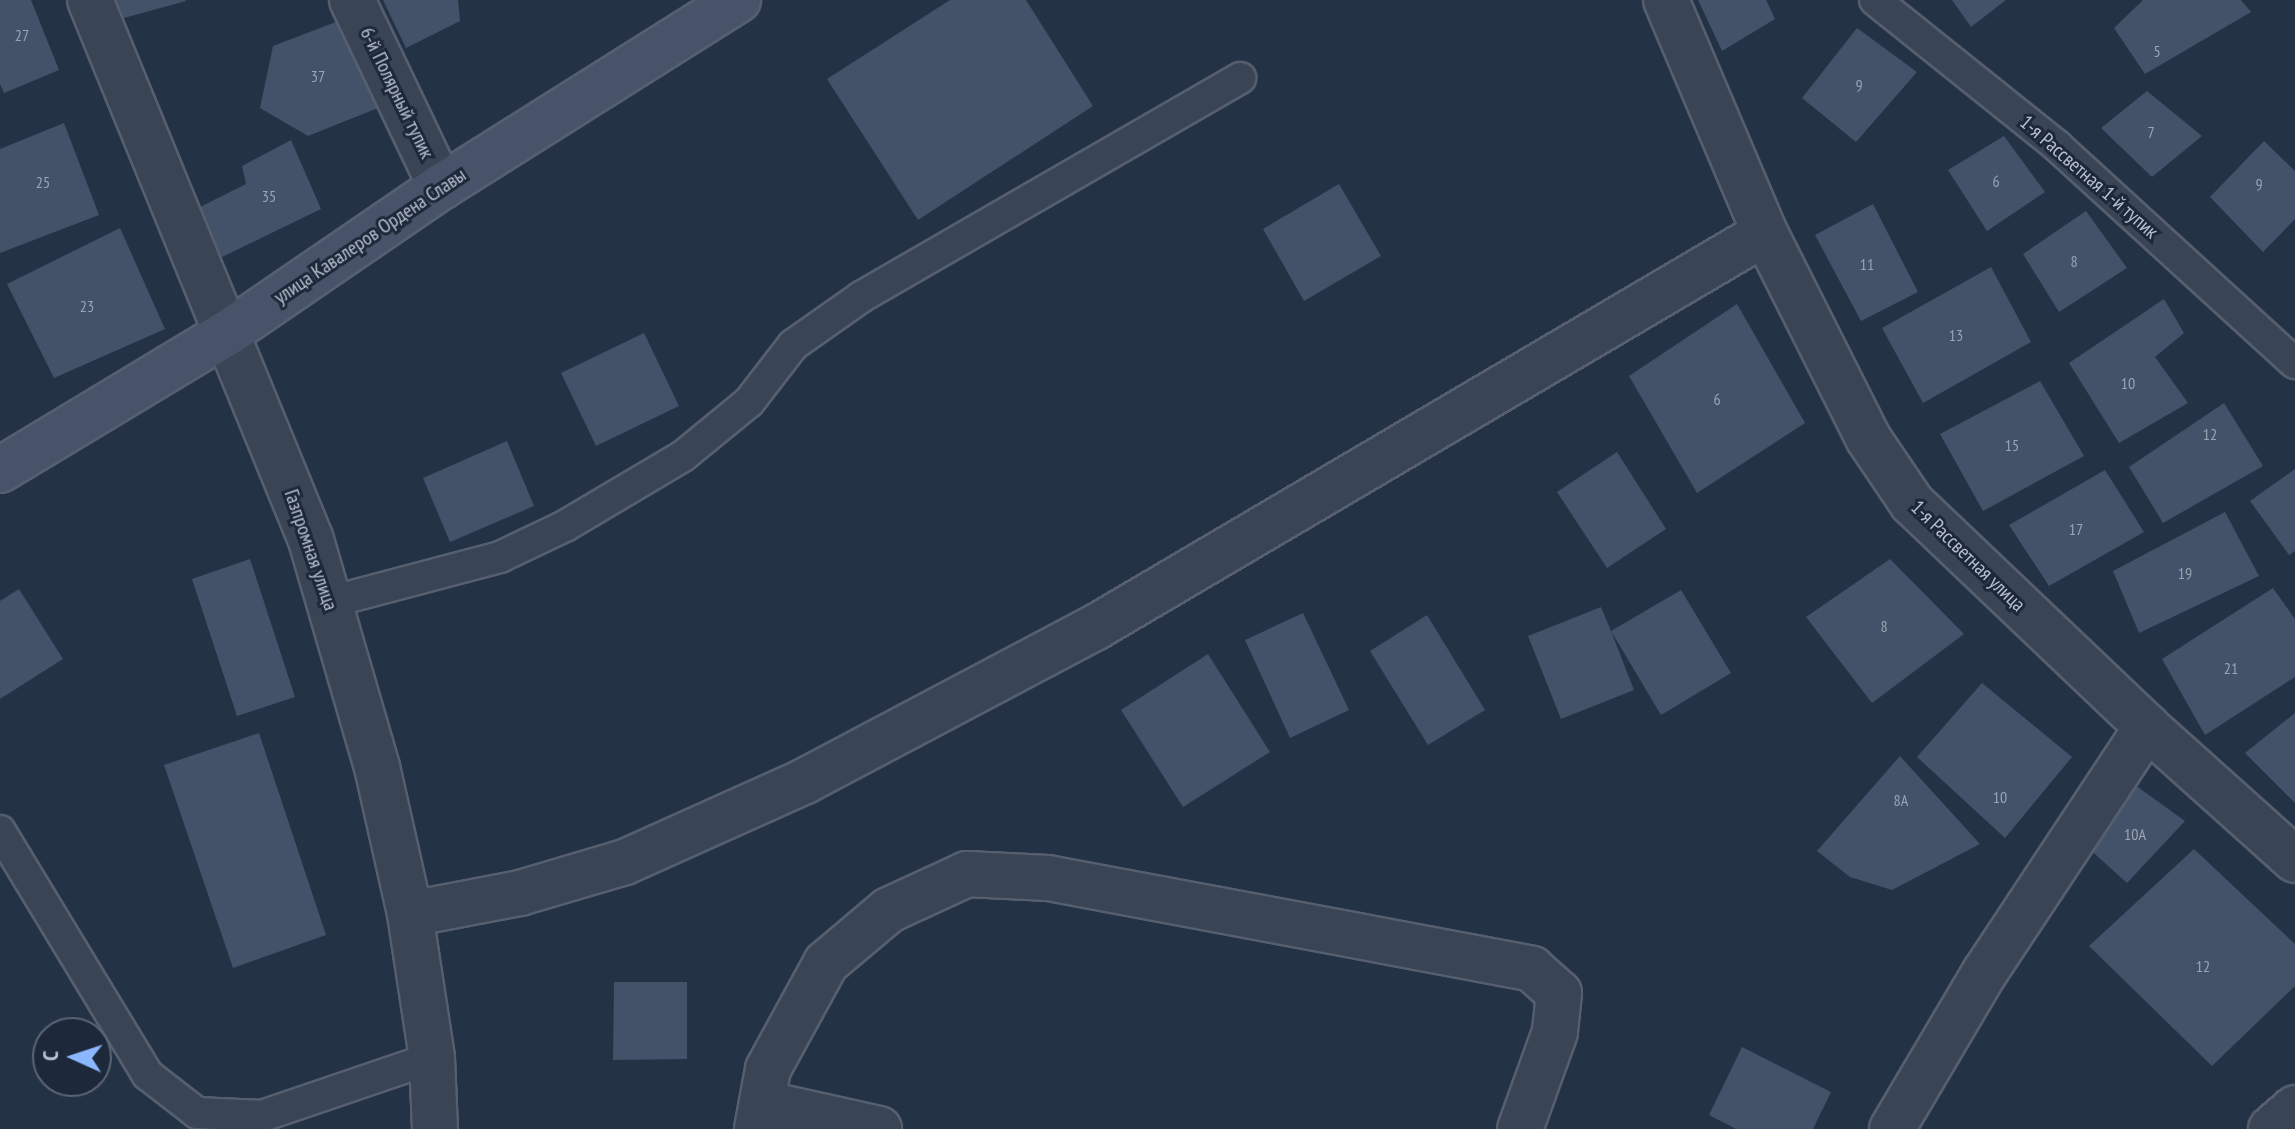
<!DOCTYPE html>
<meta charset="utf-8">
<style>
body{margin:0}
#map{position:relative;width:2295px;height:1129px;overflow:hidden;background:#243246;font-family:"PT Sans Narrow",sans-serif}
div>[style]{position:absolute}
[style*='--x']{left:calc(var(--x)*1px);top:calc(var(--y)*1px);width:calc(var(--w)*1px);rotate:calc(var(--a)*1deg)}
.building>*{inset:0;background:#435268}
.roads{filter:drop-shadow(2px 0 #555f6f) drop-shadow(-2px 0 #555f6f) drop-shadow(0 2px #555f6f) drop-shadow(0 -2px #555f6f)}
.lane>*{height:30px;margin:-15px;padding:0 15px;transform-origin:15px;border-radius:15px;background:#394455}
.street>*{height:44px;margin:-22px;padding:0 22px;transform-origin:22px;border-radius:22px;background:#394455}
.secondary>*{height:44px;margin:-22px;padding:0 22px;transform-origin:22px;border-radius:22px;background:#475368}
span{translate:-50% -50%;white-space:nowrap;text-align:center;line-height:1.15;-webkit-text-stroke:6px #1d293a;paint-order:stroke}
.number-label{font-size:16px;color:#9aa4b4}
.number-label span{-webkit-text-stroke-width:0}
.street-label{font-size:20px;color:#b7c0ce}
.north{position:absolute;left:32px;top:1017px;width:80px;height:80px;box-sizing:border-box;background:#1d293a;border:2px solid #5b6575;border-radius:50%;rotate:273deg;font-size:22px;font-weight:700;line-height:32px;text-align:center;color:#b7c0ce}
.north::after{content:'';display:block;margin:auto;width:28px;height:36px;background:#8bb7ff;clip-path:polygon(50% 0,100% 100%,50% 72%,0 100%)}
</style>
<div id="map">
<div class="building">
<i style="clip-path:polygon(0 0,31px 0,59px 70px,4px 93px,0 84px)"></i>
<i style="clip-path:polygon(114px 0,185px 0,186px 1px,120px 19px)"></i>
<i style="clip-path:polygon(383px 0,458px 0,460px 21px,406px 48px)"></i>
<i style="clip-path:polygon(950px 0,1026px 0,1093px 106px,918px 220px,827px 79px)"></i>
<i style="clip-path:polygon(1698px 0,1766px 0,1775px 19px,1722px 51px)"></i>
<i style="clip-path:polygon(1952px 0,2006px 0,1971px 27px)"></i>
<i style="clip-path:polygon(2143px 0,2241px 0,2251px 12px,2145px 74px,2114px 28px)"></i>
<i style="clip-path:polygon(341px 20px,383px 106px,308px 136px,260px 108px,273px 46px)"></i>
<i style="clip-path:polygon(1857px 28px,1917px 72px,1856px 142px,1802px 98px)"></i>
<i style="clip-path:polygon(2147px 91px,2202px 136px,2152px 177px,2101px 128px)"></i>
<i style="clip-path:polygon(64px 123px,99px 215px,0 253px,0 149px)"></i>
<i style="clip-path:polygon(2004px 136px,2045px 192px,1987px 231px,1948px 170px)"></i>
<i style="clip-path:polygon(291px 140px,321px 209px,220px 258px,200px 207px,246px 184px,242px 166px)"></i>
<i style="clip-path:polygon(2264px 141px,2295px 171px,2295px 219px,2263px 252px,2210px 197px)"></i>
<i style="clip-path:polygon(1339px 184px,1381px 256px,1304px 301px,1263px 229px)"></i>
<i style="clip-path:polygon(1873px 204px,1918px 292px,1861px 321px,1815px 235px)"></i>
<i style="clip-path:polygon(2086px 211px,2127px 268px,2059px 312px,2023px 254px)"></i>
<i style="clip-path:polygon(120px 228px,165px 329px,54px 378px,7px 284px)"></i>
<i style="clip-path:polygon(1991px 267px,2031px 342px,1923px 403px,1882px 328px)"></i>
<i style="clip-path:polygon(2164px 299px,2184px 333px,2155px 357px,2188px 403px,2119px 443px,2069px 363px)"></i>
<i style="clip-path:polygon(1737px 304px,1805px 423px,1697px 493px,1629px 376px)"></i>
<i style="clip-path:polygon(644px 333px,679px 406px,596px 446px,561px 373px)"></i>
<i style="clip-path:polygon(2040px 381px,2084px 456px,1983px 511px,1940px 434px)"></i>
<i style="clip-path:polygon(2224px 403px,2263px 466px,2163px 523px,2129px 467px)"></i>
<i style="clip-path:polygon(507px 441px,534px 506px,450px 542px,423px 478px)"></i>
<i style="clip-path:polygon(1617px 452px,1666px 529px,1607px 568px,1557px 492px)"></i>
<i style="clip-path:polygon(2295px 469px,2295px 551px,2289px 555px,2250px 501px)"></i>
<i style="clip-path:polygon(2105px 470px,2144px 532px,2049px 586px,2009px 525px)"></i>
<i style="clip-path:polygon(2225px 512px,2259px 576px,2139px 633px,2113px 571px)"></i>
<i style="clip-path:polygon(250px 559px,295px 697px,237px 716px,192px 579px)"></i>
<i style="clip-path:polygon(1890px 559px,1964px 634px,1872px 703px,1806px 617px)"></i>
<i style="clip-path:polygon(2273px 588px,2295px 619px,2295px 677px,2205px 735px,2162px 659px)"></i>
<i style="clip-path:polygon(19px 589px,63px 659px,0 699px,0 601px)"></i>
<i style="clip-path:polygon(1681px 590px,1731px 673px,1661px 715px,1611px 631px,1634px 690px,1561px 719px,1528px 636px,1601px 607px,1611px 631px)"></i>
<i style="clip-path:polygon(1303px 613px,1349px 710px,1290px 738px,1245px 640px)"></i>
<i style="clip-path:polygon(1427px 615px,1485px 710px,1428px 745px,1370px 651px)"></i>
<i style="clip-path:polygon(1208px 654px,1270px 752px,1183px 807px,1121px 710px)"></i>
<i style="clip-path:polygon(1982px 683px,2072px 757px,2005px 838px,1917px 757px)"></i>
<i style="clip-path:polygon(2295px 713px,2295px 803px,2245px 753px)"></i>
<i style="clip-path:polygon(259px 733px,326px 935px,233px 968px,164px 765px)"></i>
<i style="clip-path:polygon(1900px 756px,1980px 844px,1892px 890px,1850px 877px,1817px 851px)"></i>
<i style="clip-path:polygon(2135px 785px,2185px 821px,2127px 883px,2086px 846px)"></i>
<i style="clip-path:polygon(2194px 849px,2295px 944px,2295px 986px,2212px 1066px,2089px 946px)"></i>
<i style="clip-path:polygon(614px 982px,687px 982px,687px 1059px,613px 1060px)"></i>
<i style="clip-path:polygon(1742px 1047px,1831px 1092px,1813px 1129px,1736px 1129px,1709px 1115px)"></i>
</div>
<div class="roads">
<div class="lane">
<i style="--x:1875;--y:0;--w:233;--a:38.7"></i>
<i style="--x:2057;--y:146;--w:322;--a:42.4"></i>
<i style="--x:330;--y:602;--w:176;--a:-14.8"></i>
<i style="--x:500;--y:557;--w:72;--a:-25.5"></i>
<i style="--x:565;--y:526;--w:137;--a:-30.7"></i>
<i style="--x:683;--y:456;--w:85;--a:-39.3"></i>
<i style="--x:749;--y:402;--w:72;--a:-52.3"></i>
<i style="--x:793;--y:345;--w:83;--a:-35.2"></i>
<i style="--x:861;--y:297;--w:438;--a:-30"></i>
<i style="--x:0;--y:831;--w:285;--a:58.8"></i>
<i style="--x:148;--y:1075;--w:62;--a:37.8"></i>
<i style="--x:197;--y:1113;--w:65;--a:2.6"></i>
<i style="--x:262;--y:1116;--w:180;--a:-18.8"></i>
</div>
<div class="street">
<i style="--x:90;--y:0;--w:583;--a:67.74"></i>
<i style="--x:311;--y:540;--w:236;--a:73.8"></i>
<i style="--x:377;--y:767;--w:151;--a:77.3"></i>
<i style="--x:410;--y:914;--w:146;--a:81.3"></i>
<i style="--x:432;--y:1058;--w:71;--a:87.6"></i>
<i style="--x:352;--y:0;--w:207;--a:64.5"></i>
<i style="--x:1666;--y:0;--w:253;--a:67"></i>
<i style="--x:1765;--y:233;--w:229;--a:63.3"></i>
<i style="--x:1868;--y:438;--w:78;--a:55.9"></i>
<i style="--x:1912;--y:503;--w:325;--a:43.6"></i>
<i style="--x:2147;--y:727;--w:199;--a:41.9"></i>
<i style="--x:410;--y:914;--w:112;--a:-10.8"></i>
<i style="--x:520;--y:893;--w:109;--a:-16.4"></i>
<i style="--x:625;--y:862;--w:197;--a:-24.2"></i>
<i style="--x:805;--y:781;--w:329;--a:-27.9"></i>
<i style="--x:1096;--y:627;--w:776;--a:-30.5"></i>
<i style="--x:762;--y:1103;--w:120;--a:12.5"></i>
<i style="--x:757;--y:1129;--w:61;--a:-79.6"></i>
<i style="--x:768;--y:1069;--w:121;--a:-61.3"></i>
<i style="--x:826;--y:963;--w:82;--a:-40.1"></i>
<i style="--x:889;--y:910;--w:86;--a:-24.8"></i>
<i style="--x:967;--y:874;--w:81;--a:2.8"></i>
<i style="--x:1048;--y:878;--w:492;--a:10.6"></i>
<i style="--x:1532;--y:969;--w:36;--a:42"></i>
<i style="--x:1559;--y:993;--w:39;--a:96"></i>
<i style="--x:1555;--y:1032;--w:103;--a:109.8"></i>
<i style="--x:1892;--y:1129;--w:182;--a:-59.4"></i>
<i style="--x:1985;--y:972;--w:294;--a:-56.5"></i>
<i style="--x:2271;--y:1129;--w:32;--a:-41"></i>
</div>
<div class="secondary">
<i style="--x:0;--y:470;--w:267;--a:-31.1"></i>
<i style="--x:229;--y:332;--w:257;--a:-34.4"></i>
<i style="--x:441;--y:187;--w:351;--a:-32.2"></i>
</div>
</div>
<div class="number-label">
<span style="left:22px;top:35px">27</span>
<span style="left:2157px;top:51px">5</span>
<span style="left:318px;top:76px">37</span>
<span style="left:1859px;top:85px">9</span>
<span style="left:2151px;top:132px">7</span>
<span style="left:1996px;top:181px">6</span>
<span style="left:43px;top:182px">25</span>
<span style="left:2259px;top:184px">9</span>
<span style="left:269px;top:196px">35</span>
<span style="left:2074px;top:261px">8</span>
<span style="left:1867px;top:264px">11</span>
<span style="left:87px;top:306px">23</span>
<span style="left:1956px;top:335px">13</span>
<span style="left:2128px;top:383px">10</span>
<span style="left:1717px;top:399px">6</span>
<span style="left:2210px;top:434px">12</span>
<span style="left:2012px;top:445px">15</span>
<span style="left:2076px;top:529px">17</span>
<span style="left:2185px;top:573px">19</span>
<span style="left:1884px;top:626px">8</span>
<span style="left:2231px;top:668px">21</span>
<span style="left:2000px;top:797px">10</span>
<span style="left:1901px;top:800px">8А</span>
<span style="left:2135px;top:834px">10А</span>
<span style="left:2203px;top:966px">12</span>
</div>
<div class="street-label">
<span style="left:397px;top:93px;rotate:64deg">6-й Полярный тупик</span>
<span style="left:2089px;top:177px;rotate:41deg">1-я Рассветная 1-й тупик</span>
<span style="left:370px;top:236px;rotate:-34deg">улица Кавалеров Ордена Славы</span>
<span style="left:311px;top:550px;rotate:71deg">Газпромная улица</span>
<span style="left:1968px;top:556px;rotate:44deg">1-я Рассветная улица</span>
</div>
<div class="north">С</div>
</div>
